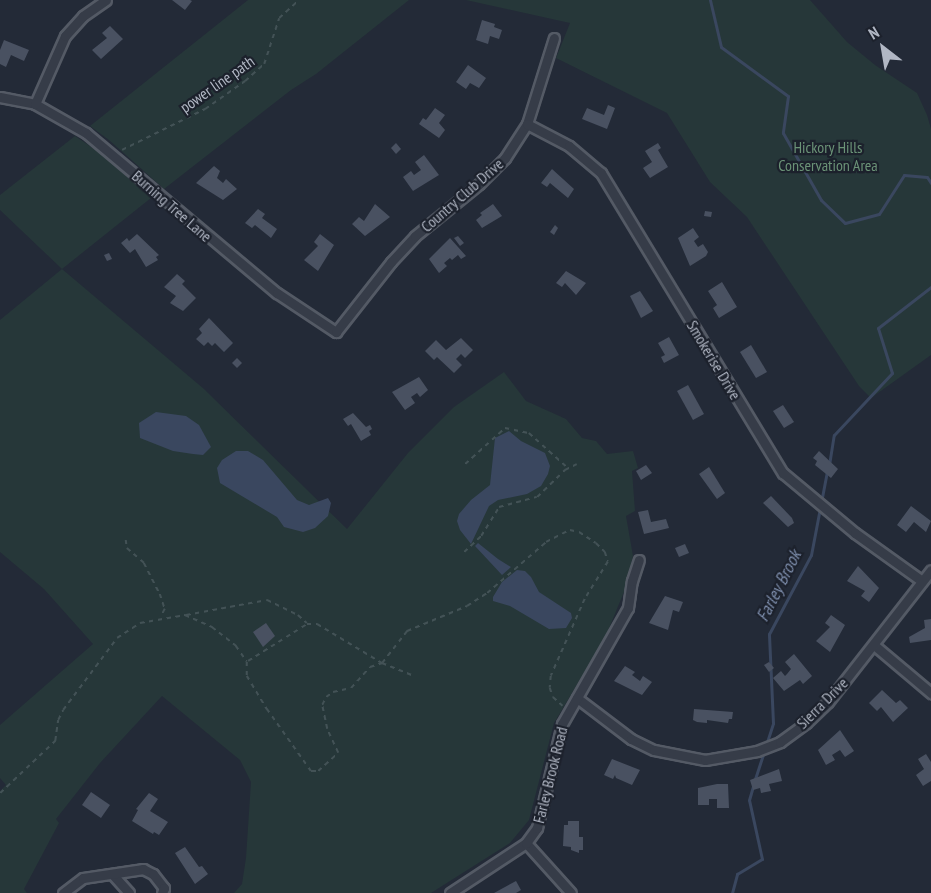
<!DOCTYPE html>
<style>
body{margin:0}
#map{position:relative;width:931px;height:893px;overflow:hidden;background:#232a37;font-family:"PT Sans Narrow",sans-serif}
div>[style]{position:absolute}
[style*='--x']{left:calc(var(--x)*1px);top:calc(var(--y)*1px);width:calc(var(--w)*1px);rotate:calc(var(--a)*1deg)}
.green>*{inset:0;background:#263739}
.water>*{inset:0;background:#3a475f}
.stream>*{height:3px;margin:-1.5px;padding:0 1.5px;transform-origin:1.5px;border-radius:1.5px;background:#3a475f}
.building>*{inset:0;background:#495161}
.path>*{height:1.5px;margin-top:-0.75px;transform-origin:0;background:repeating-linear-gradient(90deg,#435256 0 4.5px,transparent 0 9px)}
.roads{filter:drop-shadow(2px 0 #545a65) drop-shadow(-2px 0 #545a65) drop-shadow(0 2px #545a65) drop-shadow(0 -2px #545a65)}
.minor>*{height:9px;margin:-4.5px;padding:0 4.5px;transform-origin:4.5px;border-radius:4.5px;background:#363c48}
span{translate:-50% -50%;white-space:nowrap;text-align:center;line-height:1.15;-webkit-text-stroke:4.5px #1c212c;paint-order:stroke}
.street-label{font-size:16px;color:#b1b7c4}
.park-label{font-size:16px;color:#6b9377}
.water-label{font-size:18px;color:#7c8caa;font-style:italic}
.north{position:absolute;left:853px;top:18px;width:60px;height:60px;-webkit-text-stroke:4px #1c212c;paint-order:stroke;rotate:329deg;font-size:16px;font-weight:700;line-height:24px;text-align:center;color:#b1b7c4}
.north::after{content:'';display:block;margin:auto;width:21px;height:27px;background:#b1b7c4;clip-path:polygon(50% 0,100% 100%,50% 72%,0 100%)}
</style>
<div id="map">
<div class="green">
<i style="clip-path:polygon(248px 0,409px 0,316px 74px,291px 90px,164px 189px,109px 140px,90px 126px)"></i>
<i style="clip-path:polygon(466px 0,810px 0,847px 42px,875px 65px,917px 93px,927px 115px,931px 129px,931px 355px,871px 398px,859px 386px,747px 217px,710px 182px,667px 113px,556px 58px,570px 23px)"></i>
<i style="clip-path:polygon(75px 136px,99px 152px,151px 198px,62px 269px,204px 389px,347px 529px,408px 453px,454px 407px,504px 372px,526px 401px,566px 419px,582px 438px,596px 441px,607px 454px,633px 451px,638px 468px,632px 471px,635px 511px,626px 516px,633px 556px,626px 587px,605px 638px,554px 723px,529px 820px,510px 843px,431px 893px,234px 893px,242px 884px,246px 858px,251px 782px,240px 760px,162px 696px,100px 763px,56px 819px,59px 823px,24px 889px,27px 893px,0 893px,0 791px,6px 785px,0 778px,0 725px,93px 644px,44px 589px,0 552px,0 320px,62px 269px,0 210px,0 195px)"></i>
</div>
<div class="water">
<i style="clip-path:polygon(156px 412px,186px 416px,199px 425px,211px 447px,203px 455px,193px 454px,173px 451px,140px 438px,139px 423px)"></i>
<i style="clip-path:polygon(509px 431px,521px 441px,545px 453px,550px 466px,548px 474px,541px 486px,527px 494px,498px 500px,489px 506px,471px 544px,460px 530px,457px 521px,459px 514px,471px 500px,490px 485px,495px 438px)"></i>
<i style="clip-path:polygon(236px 451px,248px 451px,263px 460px,297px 500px,309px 505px,328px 498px,331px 503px,328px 516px,315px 528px,303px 532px,284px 527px,277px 517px,220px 483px,217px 468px,222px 460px)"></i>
<i style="clip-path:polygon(478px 543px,498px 559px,511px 567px,502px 575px,475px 546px)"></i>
<i style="clip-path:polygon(517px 570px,525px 571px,531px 577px,539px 592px,571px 613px,572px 618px,566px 628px,549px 629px,510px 606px,493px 601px,493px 597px,502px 582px)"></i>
</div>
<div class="stream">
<i style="--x:710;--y:0;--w:48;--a:76.8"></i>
<i style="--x:721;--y:47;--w:83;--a:36.2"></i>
<i style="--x:788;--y:96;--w:37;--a:98"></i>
<i style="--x:783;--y:133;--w:77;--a:60.4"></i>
<i style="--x:821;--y:200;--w:33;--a:44"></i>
<i style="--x:845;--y:223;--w:35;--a:-15"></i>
<i style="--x:879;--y:214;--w:46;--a:-57.3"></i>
<i style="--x:904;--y:175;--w:23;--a:5"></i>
<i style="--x:927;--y:177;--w:7;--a:56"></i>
<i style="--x:829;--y:465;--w:30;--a:-81"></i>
<i style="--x:834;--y:435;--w:85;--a:-46.9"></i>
<i style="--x:892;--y:373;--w:47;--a:-107.3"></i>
<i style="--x:878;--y:328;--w:67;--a:-37.7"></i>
<i style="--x:766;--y:745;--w:23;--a:-72"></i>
<i style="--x:773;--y:723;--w:89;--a:-92.6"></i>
<i style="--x:769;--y:634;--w:89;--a:-62"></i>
<i style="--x:811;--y:555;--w:86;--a:-79.2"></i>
<i style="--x:755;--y:779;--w:29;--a:-72"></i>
<i style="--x:732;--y:893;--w:20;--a:-75"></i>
<i style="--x:737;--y:874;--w:29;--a:-31"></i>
<i style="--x:762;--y:859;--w:60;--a:-102.4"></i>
<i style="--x:749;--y:800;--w:15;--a:-74"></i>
</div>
<div class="building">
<i style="clip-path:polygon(172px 0,190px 0,192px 1px,185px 10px)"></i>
<i style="clip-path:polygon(482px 20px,495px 24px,494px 27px,502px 30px,499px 39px,490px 36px,488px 44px,476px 40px)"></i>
<i style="clip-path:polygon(110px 26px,123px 39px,101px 59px,92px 50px,107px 38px,102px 33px)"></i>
<i style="clip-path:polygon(4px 40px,29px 50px,24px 61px,11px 55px,6px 67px,0 64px,0 50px)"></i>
<i style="clip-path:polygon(468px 65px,486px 78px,479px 88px,470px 83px,466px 89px,456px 82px)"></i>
<i style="clip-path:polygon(608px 105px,615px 108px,607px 129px,582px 119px,587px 108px,604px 115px)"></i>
<i style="clip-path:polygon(435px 108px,445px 115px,439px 123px,445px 130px,439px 138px,419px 124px,423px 118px,426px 120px)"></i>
<i style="clip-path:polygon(396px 143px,401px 149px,396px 154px,391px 148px)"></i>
<i style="clip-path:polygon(658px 143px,661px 148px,658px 150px,668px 167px,650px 178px,643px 168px,652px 162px,645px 151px)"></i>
<i style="clip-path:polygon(424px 155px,439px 175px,413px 191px,403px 177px,411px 171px,414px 175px,421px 170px,415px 162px)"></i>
<i style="clip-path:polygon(214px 166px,220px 171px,217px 178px,223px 183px,226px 179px,237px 189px,223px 200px,196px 183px)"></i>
<i style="clip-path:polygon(552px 169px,574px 189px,568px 198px,550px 183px,547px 187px,541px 183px)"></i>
<i style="clip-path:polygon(375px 204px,390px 217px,365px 236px,352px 224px,359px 217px,364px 221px)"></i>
<i style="clip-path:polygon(493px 204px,502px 216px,482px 228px,476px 220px,482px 215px,480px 213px)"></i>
<i style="clip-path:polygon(258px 209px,265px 214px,262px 218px,277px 229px,271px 238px,255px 225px,252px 228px,245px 223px)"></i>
<i style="clip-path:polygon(705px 211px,712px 212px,711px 217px,704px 216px)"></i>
<i style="clip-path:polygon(555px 225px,558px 228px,554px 235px,550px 232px)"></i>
<i style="clip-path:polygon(693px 228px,699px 237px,694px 241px,698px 247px,703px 244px,708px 252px,706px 256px,690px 266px,678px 238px)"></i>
<i style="clip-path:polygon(137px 234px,159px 255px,156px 257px,158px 260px,146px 267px,135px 249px,130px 253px,121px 243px,127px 238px,129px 241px)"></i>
<i style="clip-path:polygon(320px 234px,334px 245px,318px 271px,304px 260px,318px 246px,314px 242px)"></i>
<i style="clip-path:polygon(458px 236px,464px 243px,460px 246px,454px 238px)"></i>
<i style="clip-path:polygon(450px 238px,466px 256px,461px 259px,458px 255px,452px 260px,450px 258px,444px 263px,447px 266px,439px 273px,429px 259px)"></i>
<i style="clip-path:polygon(109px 253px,112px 259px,107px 261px,104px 255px)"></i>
<i style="clip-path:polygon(566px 271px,586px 283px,576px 295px,565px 283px,562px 287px,556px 283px)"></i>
<i style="clip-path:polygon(177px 274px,185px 281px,182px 284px,196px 298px,183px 311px,170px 303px,176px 296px,164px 287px)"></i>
<i style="clip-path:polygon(722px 282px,737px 307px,719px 318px,713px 308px,717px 305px,708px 291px)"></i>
<i style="clip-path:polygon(640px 291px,653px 311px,641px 318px,630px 296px)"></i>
<i style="clip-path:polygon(209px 318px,233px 343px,224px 352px,215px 343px,212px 346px,208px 342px,204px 346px,196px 339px,202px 333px,199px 329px)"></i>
<i style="clip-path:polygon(669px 337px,679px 355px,664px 363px,661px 357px,665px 355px,658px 343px)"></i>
<i style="clip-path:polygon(461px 338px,473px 350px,465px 358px,461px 354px,456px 359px,462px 365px,454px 373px,437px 357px,434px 360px,425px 351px,436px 340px,446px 350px)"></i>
<i style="clip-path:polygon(751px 345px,767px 372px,756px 378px,740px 352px)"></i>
<i style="clip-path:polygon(237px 358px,242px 363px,237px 368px,232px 363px)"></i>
<i style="clip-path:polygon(419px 377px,428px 390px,420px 397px,417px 393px,411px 397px,415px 403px,405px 410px,392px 392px)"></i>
<i style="clip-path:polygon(688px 385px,704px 414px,693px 420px,677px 391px)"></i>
<i style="clip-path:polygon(783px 405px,794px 422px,784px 428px,773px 411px)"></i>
<i style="clip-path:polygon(353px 413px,366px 427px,370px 425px,372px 429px,369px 431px,371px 435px,361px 441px,351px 424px,348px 426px,343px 419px)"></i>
<i style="clip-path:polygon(819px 451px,838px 469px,831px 478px,815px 465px,817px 461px,813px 458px)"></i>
<i style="clip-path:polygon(646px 465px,652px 473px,641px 480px,636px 471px)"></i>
<i style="clip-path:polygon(709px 467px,725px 493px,717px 499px,699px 474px)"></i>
<i style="clip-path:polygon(771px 496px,792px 518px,794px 523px,788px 527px,763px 503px)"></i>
<i style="clip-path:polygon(911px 506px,931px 521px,926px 532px,914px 522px,906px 532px,897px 525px)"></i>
<i style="clip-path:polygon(648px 510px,651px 522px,666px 519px,669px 528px,644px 534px,638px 512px)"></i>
<i style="clip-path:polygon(685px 544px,689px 553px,679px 557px,675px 548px)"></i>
<i style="clip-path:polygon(858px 566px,879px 588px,869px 602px,861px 596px,865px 591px,847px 581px)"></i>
<i style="clip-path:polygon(665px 596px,683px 602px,679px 612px,673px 610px,668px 630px,649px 623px)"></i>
<i style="clip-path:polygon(831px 615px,845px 625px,830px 652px,816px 641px,830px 627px,825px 623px)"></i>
<i style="clip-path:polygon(931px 619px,931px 640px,910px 643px,909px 637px,925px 628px,924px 620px)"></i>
<i style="clip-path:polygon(266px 623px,275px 636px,263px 647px,253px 632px)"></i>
<i style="clip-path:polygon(794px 654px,812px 676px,803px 684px,800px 680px,784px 691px,773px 678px,781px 671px,785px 676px,787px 674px,791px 669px,785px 662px)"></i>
<i style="clip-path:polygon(769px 662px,774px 668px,769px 672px,764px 665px)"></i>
<i style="clip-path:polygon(625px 666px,635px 672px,632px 675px,640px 681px,643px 676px,652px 682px,642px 695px,614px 681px)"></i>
<i style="clip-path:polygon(882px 690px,896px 703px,900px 700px,908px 708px,893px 722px,881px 707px,877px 711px,869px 703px)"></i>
<i style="clip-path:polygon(694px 709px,733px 712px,732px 719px,729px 719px,728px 723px,707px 720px,707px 723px,697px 722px,693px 720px)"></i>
<i style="clip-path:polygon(840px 730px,854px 751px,845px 757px,840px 750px,832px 755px,835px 760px,826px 765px,818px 750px)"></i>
<i style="clip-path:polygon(926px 754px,931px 762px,931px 781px,923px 786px,916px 775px,924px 769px,918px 759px)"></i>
<i style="clip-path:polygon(612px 759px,640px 770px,632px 785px,616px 778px,615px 775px,613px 779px,604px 775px)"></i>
<i style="clip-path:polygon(779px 769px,782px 781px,769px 784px,771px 791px,761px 793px,760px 788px,753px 790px,750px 780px)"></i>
<i style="clip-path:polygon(717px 784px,728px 784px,729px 808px,717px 808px,717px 799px,709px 799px,709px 805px,698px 805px,698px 788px)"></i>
<i style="clip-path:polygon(91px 792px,110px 805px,101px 818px,82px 805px)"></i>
<i style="clip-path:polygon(149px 793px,158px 799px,150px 811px,168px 822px,159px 835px,154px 832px,153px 834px,132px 821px,138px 810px,136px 809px)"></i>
<i style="clip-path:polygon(568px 821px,579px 821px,579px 837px,583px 837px,583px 850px,579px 850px,579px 853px,571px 850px,571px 847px,563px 846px,564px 825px,568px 825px)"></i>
<i style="clip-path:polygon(185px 847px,199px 867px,202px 866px,208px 874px,195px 884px,175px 853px)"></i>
<i style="clip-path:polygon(516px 881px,521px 890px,516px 893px,494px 893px)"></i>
</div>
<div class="path">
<i style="--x:122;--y:150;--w:93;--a:-26.3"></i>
<i style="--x:205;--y:109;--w:49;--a:-35"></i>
<i style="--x:245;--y:81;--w:25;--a:-42"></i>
<i style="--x:264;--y:64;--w:48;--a:-71.9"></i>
<i style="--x:279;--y:18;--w:27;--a:-42"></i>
<i style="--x:465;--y:464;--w:54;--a:-42"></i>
<i style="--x:505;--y:428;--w:25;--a:12"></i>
<i style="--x:529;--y:433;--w:52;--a:41.9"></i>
<i style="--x:126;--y:540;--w:8;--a:83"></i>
<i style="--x:127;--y:548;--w:23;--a:41"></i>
<i style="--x:144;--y:563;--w:35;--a:63"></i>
<i style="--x:160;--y:594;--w:16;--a:72"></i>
<i style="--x:165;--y:609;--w:9;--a:117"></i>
<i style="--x:464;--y:552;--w:23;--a:-43"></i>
<i style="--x:481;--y:536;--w:34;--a:-58"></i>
<i style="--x:499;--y:507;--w:39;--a:-15"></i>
<i style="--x:537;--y:497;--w:39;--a:-44"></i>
<i style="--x:565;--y:470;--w:13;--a:-27"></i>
<i style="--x:186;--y:615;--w:82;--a:-10.5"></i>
<i style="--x:267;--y:600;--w:34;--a:26"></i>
<i style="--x:298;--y:615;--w:12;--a:42"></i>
<i style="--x:248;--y:661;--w:70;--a:-32.1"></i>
<i style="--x:307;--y:624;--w:10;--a:0"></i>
<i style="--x:317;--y:624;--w:76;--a:31"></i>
<i style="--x:382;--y:663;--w:32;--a:22"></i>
<i style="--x:0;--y:793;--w:76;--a:-43.4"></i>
<i style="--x:55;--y:741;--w:21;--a:-82"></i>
<i style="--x:58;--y:720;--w:11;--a:-63"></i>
<i style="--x:63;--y:710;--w:90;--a:-53.1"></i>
<i style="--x:117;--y:638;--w:27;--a:-33"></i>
<i style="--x:140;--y:623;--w:46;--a:-10.1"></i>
<i style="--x:185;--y:615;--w:30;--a:24"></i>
<i style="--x:212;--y:627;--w:31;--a:38"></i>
<i style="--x:236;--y:646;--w:19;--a:55"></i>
<i style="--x:247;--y:662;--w:14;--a:90"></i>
<i style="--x:247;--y:676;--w:39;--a:59"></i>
<i style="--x:267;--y:709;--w:76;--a:54.6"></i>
<i style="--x:311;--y:771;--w:7;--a:0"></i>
<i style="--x:318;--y:771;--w:27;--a:-42"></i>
<i style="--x:338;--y:753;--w:26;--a:-115"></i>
<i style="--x:327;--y:729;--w:25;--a:-102"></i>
<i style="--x:322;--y:705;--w:9;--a:-63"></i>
<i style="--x:326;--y:697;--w:9;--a:-36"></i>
<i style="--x:333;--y:692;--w:18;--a:-13"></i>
<i style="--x:351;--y:688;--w:28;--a:-48"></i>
<i style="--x:370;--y:667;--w:13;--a:-18"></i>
<i style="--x:382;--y:663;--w:41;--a:-52"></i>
<i style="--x:407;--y:631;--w:65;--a:-22.6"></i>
<i style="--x:467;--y:606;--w:24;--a:-33"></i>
<i style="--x:487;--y:593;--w:78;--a:-40.8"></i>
<i style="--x:546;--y:542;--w:27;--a:-27"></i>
<i style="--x:570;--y:530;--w:9;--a:13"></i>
<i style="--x:579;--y:532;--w:20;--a:33"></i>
<i style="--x:596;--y:543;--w:13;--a:45"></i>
<i style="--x:605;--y:552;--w:10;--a:73"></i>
<i style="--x:608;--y:562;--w:44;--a:121.9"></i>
<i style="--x:585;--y:599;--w:84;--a:113.8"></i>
<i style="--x:551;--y:676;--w:12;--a:95"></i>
<i style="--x:550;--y:688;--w:9;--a:72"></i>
<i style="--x:553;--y:697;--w:13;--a:42"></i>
</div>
<div class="roads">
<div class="minor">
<i style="--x:0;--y:97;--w:36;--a:11"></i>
<i style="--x:35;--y:104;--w:59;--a:29.6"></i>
<i style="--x:86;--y:133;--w:249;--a:40"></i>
<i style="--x:277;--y:293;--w:71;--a:33.5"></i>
<i style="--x:336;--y:332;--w:89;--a:-51.8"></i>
<i style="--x:391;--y:262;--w:35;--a:-47"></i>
<i style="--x:415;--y:236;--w:82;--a:-39.1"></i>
<i style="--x:479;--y:184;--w:37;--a:-45"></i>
<i style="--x:505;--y:158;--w:40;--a:-57.1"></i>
<i style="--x:527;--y:124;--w:90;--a:-72.6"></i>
<i style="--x:35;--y:104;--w:74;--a:-66.2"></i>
<i style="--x:65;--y:36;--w:27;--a:-48"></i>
<i style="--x:83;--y:16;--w:28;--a:-35"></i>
<i style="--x:527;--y:124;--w:47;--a:27.6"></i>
<i style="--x:569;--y:146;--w:42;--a:40.2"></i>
<i style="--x:601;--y:173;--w:351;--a:58.8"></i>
<i style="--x:783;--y:473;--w:94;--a:39.8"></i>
<i style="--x:855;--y:533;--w:82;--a:35.6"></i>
<i style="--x:874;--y:645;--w:75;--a:40.1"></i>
<i style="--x:577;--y:698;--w:68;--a:37.2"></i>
<i style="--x:631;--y:739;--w:25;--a:26"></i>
<i style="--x:654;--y:750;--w:52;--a:11.1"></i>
<i style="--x:705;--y:760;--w:53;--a:-9.8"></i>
<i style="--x:757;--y:751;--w:25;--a:-21"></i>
<i style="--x:780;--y:742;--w:32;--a:-36"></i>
<i style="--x:806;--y:723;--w:30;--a:-44"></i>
<i style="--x:828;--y:702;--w:167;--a:-52"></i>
<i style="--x:526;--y:843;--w:67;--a:48"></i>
<i style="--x:113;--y:875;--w:24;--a:48"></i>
<i style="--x:63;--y:893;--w:25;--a:-37"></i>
<i style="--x:83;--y:878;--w:61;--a:-8.5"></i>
<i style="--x:143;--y:869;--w:11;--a:27"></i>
<i style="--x:153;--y:874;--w:18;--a:52"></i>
<i style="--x:164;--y:888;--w:5;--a:112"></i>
<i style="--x:450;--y:893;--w:91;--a:-33.3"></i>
<i style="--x:526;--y:843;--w:19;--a:-54"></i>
<i style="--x:537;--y:828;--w:107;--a:-76.5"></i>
<i style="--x:562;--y:724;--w:133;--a:-60.4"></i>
<i style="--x:628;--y:608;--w:27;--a:-82"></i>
<i style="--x:632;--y:581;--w:22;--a:-72"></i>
</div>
</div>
<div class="street-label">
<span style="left:217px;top:84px;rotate:-35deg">power line path</span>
<span style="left:462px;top:195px;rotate:-41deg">Country Club Drive</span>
<span style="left:172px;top:206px;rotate:41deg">Burning Tree Lane</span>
<span style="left:714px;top:360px;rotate:59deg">Smokerise Drive</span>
<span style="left:822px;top:703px;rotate:-45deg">Sierra Drive</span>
<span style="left:550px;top:775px;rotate:-76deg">Farley Brook Road</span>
</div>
<div class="park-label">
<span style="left:828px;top:156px">Hickory Hills<br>Conservation Area</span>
</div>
<div class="water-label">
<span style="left:779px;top:586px;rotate:-63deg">Farley Brook</span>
</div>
<div class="north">N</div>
</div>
